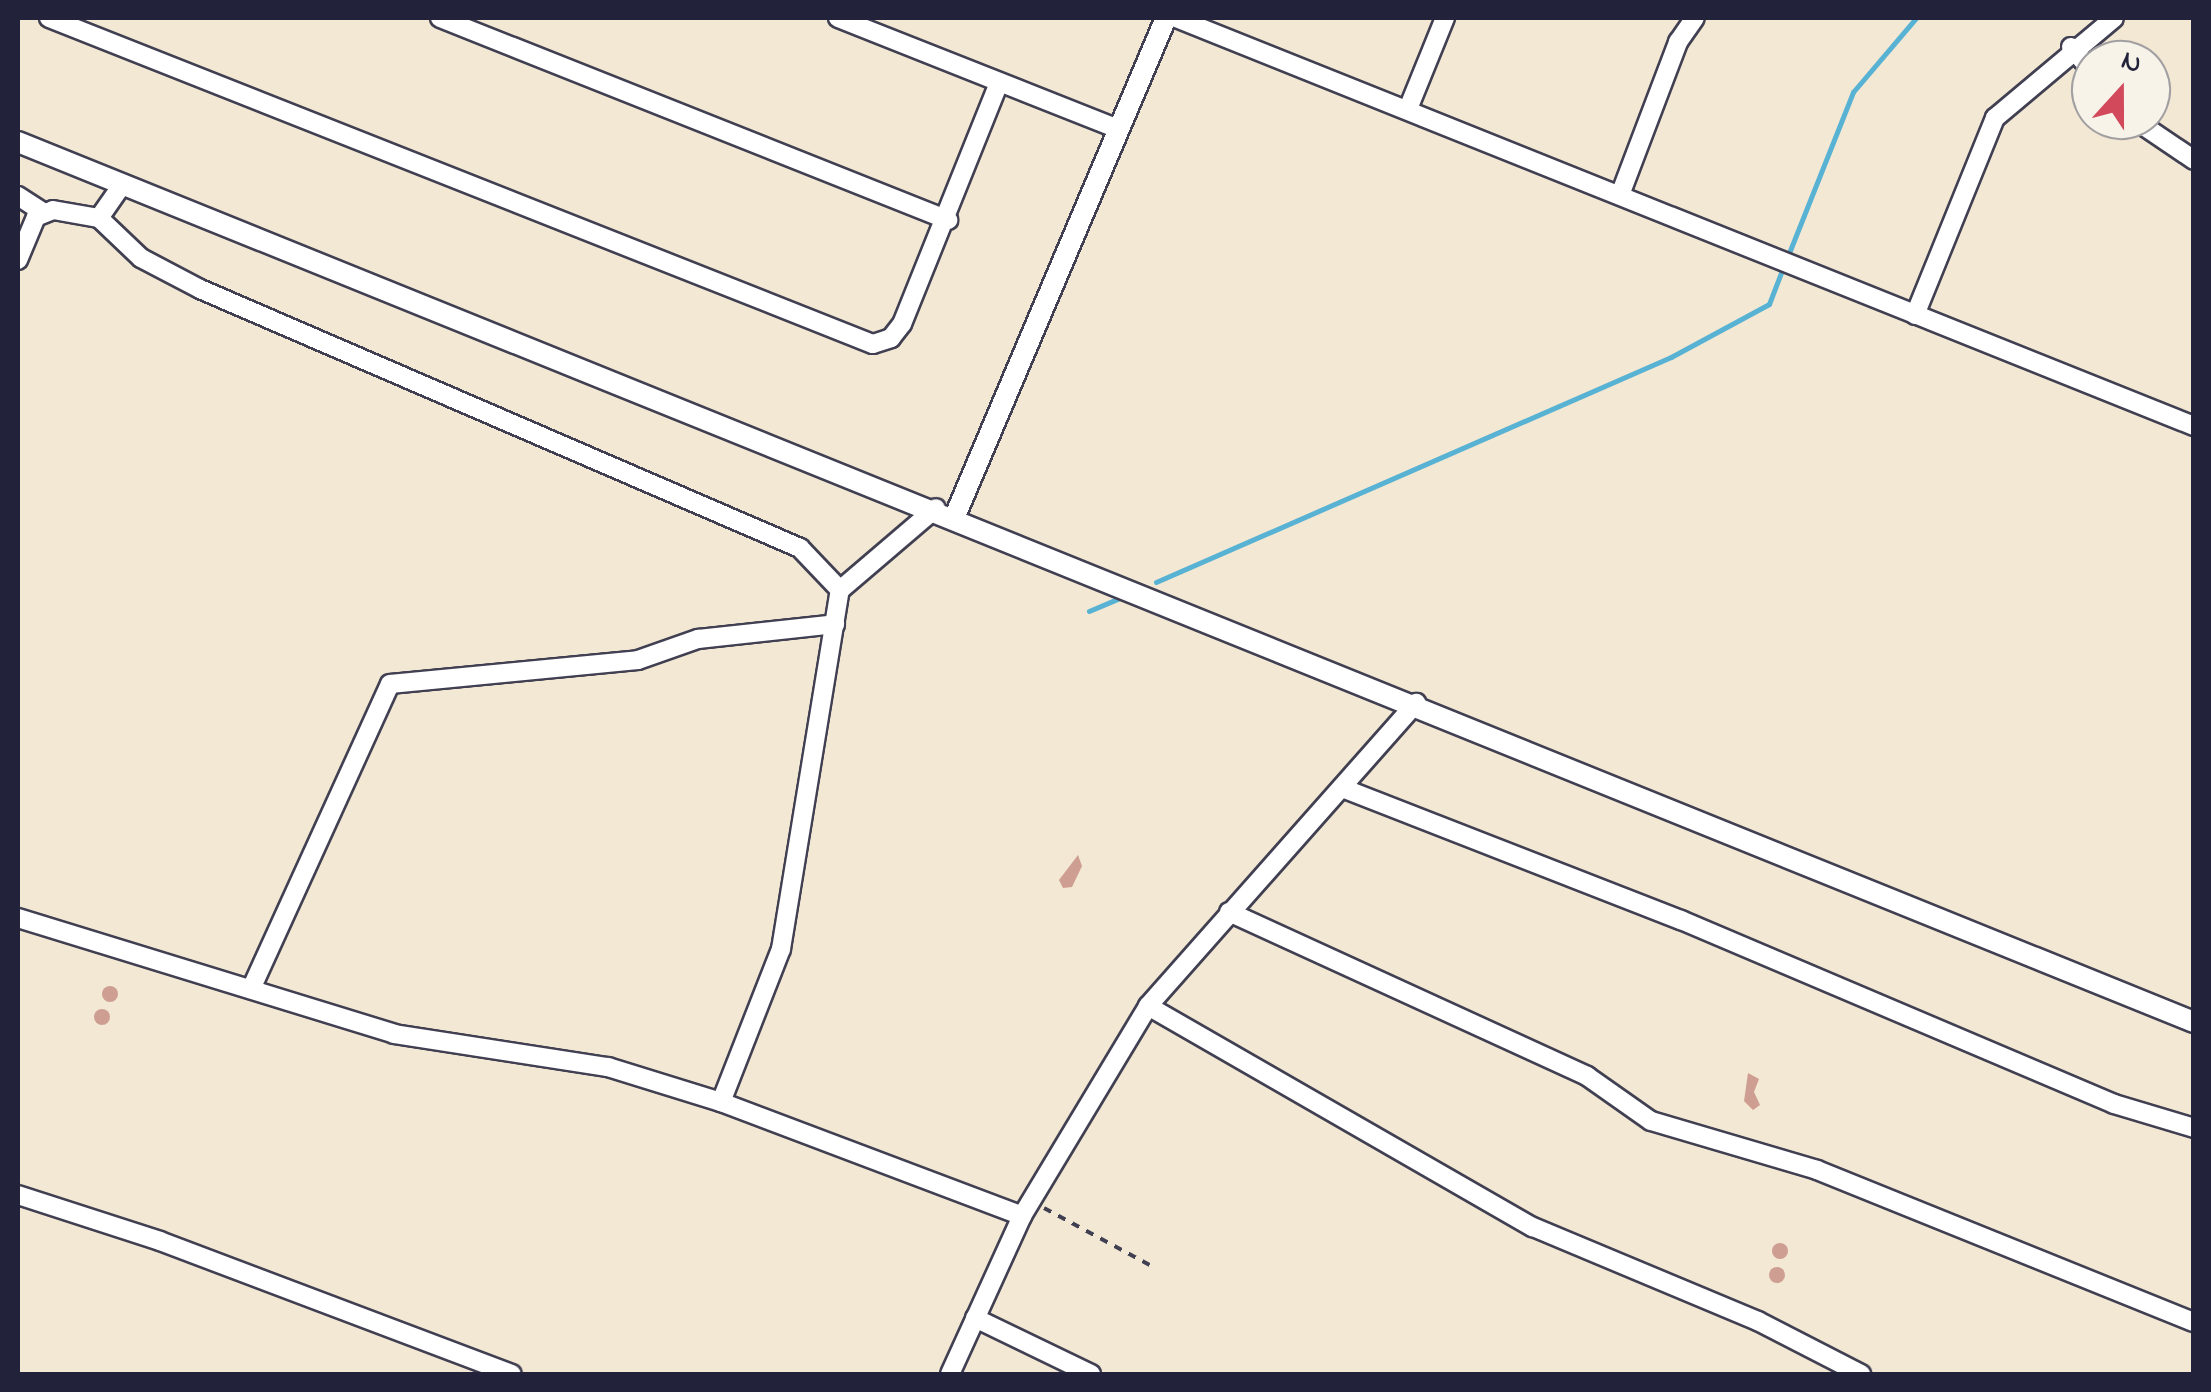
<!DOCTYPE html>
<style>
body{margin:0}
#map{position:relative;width:2211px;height:1392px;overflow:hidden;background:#f3e8d3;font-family:"Indie Flower",sans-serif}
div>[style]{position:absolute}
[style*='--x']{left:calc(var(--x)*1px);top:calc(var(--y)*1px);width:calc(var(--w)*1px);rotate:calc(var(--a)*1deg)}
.stream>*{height:5px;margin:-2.5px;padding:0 2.5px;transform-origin:2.5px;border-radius:2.5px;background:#57b2d4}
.building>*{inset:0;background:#ce9e92}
.round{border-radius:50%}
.path>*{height:4px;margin-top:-2px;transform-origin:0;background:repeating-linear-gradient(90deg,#414052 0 8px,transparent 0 16px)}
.roads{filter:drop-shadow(2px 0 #414052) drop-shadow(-2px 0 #414052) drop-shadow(0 2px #414052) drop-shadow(0 -2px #414052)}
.minor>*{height:18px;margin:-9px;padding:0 9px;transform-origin:9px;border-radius:9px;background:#fff}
.tertiary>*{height:20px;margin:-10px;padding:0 10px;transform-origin:10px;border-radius:10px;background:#fff}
span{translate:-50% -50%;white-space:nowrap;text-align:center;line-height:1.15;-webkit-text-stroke:10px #f7f3e8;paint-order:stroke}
.frame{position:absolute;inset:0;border:20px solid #22223b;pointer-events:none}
.north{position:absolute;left:2071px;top:40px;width:100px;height:100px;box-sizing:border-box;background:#f7f3e8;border:2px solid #a29fa3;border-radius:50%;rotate:21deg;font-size:28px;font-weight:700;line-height:40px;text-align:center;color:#22223b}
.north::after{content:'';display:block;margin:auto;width:35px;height:45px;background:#d1495b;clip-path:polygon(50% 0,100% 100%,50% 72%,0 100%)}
</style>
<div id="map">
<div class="stream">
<i style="--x:1787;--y:258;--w:179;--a:-68.3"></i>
<i style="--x:1853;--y:92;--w:97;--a:-49.6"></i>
<i style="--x:1156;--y:582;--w:562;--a:-23.6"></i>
<i style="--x:1671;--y:357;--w:111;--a:-28.4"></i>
<i style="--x:1769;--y:304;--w:39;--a:-69"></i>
<i style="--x:1089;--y:611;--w:33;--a:-23"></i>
</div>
<div class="building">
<i style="clip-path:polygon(1078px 855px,1082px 866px,1072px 887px,1063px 888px,1059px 880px)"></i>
<i class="round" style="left:102px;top:986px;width:16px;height:16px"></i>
<i class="round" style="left:94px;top:1009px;width:16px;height:16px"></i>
<i style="clip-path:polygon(1748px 1073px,1759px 1079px,1754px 1092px,1760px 1105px,1753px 1110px,1744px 1101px)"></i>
<i class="round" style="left:1772px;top:1243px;width:16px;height:16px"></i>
<i class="round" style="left:1769px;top:1267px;width:16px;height:16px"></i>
</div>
<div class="path">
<i style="--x:1044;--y:1208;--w:120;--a:28.3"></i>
</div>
<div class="roads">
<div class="minor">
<i style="--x:49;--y:18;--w:886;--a:21.59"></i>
<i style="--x:873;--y:344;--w:19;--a:-18"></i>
<i style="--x:891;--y:338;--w:18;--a:-52"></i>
<i style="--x:902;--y:324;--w:260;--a:-68.1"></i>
<i style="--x:440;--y:18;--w:547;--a:21.68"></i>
<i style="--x:838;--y:18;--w:299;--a:21.6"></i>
<i style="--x:1176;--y:18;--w:1097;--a:21.84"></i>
<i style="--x:2071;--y:47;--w:30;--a:49"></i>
<i style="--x:1408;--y:109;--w:98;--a:-67.9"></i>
<i style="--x:2135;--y:120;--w:71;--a:34.1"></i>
<i style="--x:1620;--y:195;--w:164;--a:-69.2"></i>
<i style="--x:1678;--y:42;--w:29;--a:-55"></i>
<i style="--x:18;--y:196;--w:30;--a:33"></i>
<i style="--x:99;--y:218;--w:58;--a:43.6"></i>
<i style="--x:141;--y:258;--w:67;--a:27.7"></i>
<i style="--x:200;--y:289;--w:654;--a:23.35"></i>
<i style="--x:800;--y:548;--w:58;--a:46.4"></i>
<i style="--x:18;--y:260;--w:47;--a:-67.3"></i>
<i style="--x:36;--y:217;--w:18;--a:-22"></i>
<i style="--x:53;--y:210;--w:47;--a:9.9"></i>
<i style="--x:99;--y:218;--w:40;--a:-55.1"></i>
<i style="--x:1915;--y:315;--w:213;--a:-67.9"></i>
<i style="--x:1995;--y:118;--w:155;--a:-40"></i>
<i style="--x:1342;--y:788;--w:364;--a:21.3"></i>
<i style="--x:1681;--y:920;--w:470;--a:23"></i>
<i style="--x:2114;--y:1104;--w:84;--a:16.7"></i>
<i style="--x:1229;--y:912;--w:394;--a:24.6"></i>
<i style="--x:1587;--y:1076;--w:78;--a:35.1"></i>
<i style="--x:1651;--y:1121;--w:173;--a:16.4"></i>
<i style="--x:1817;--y:1170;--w:406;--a:22"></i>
<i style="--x:18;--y:918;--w:393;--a:17.1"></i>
<i style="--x:394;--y:1034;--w:217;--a:8.8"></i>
<i style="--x:608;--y:1067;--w:118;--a:17.2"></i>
<i style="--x:721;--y:1102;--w:322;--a:20.7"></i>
<i style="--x:251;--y:989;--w:335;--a:-65.5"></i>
<i style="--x:390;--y:684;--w:249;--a:-5.5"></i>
<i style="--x:638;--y:660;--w:64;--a:-19.3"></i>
<i style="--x:698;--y:639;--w:138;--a:-6.2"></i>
<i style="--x:1148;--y:1006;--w:444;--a:29.9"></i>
<i style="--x:1533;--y:1227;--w:244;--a:22.7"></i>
<i style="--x:1758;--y:1321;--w:116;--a:27.2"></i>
<i style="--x:721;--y:1102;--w:164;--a:-68.6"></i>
<i style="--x:781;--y:949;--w:364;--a:-80.7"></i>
<i style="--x:840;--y:590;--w:126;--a:-40.5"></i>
<i style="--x:18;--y:1195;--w:149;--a:17.9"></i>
<i style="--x:160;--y:1241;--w:376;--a:20.7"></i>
<i style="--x:975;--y:1318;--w:129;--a:25.8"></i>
<i style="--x:950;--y:1374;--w:174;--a:-65.5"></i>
<i style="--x:1022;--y:1216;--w:245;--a:-59"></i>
<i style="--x:1148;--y:1006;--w:405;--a:-48.5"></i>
</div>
<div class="tertiary">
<i style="--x:18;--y:142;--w:2347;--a:22.02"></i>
<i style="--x:955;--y:516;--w:541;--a:-67.04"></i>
</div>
</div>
<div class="frame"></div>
<div class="north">N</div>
</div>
